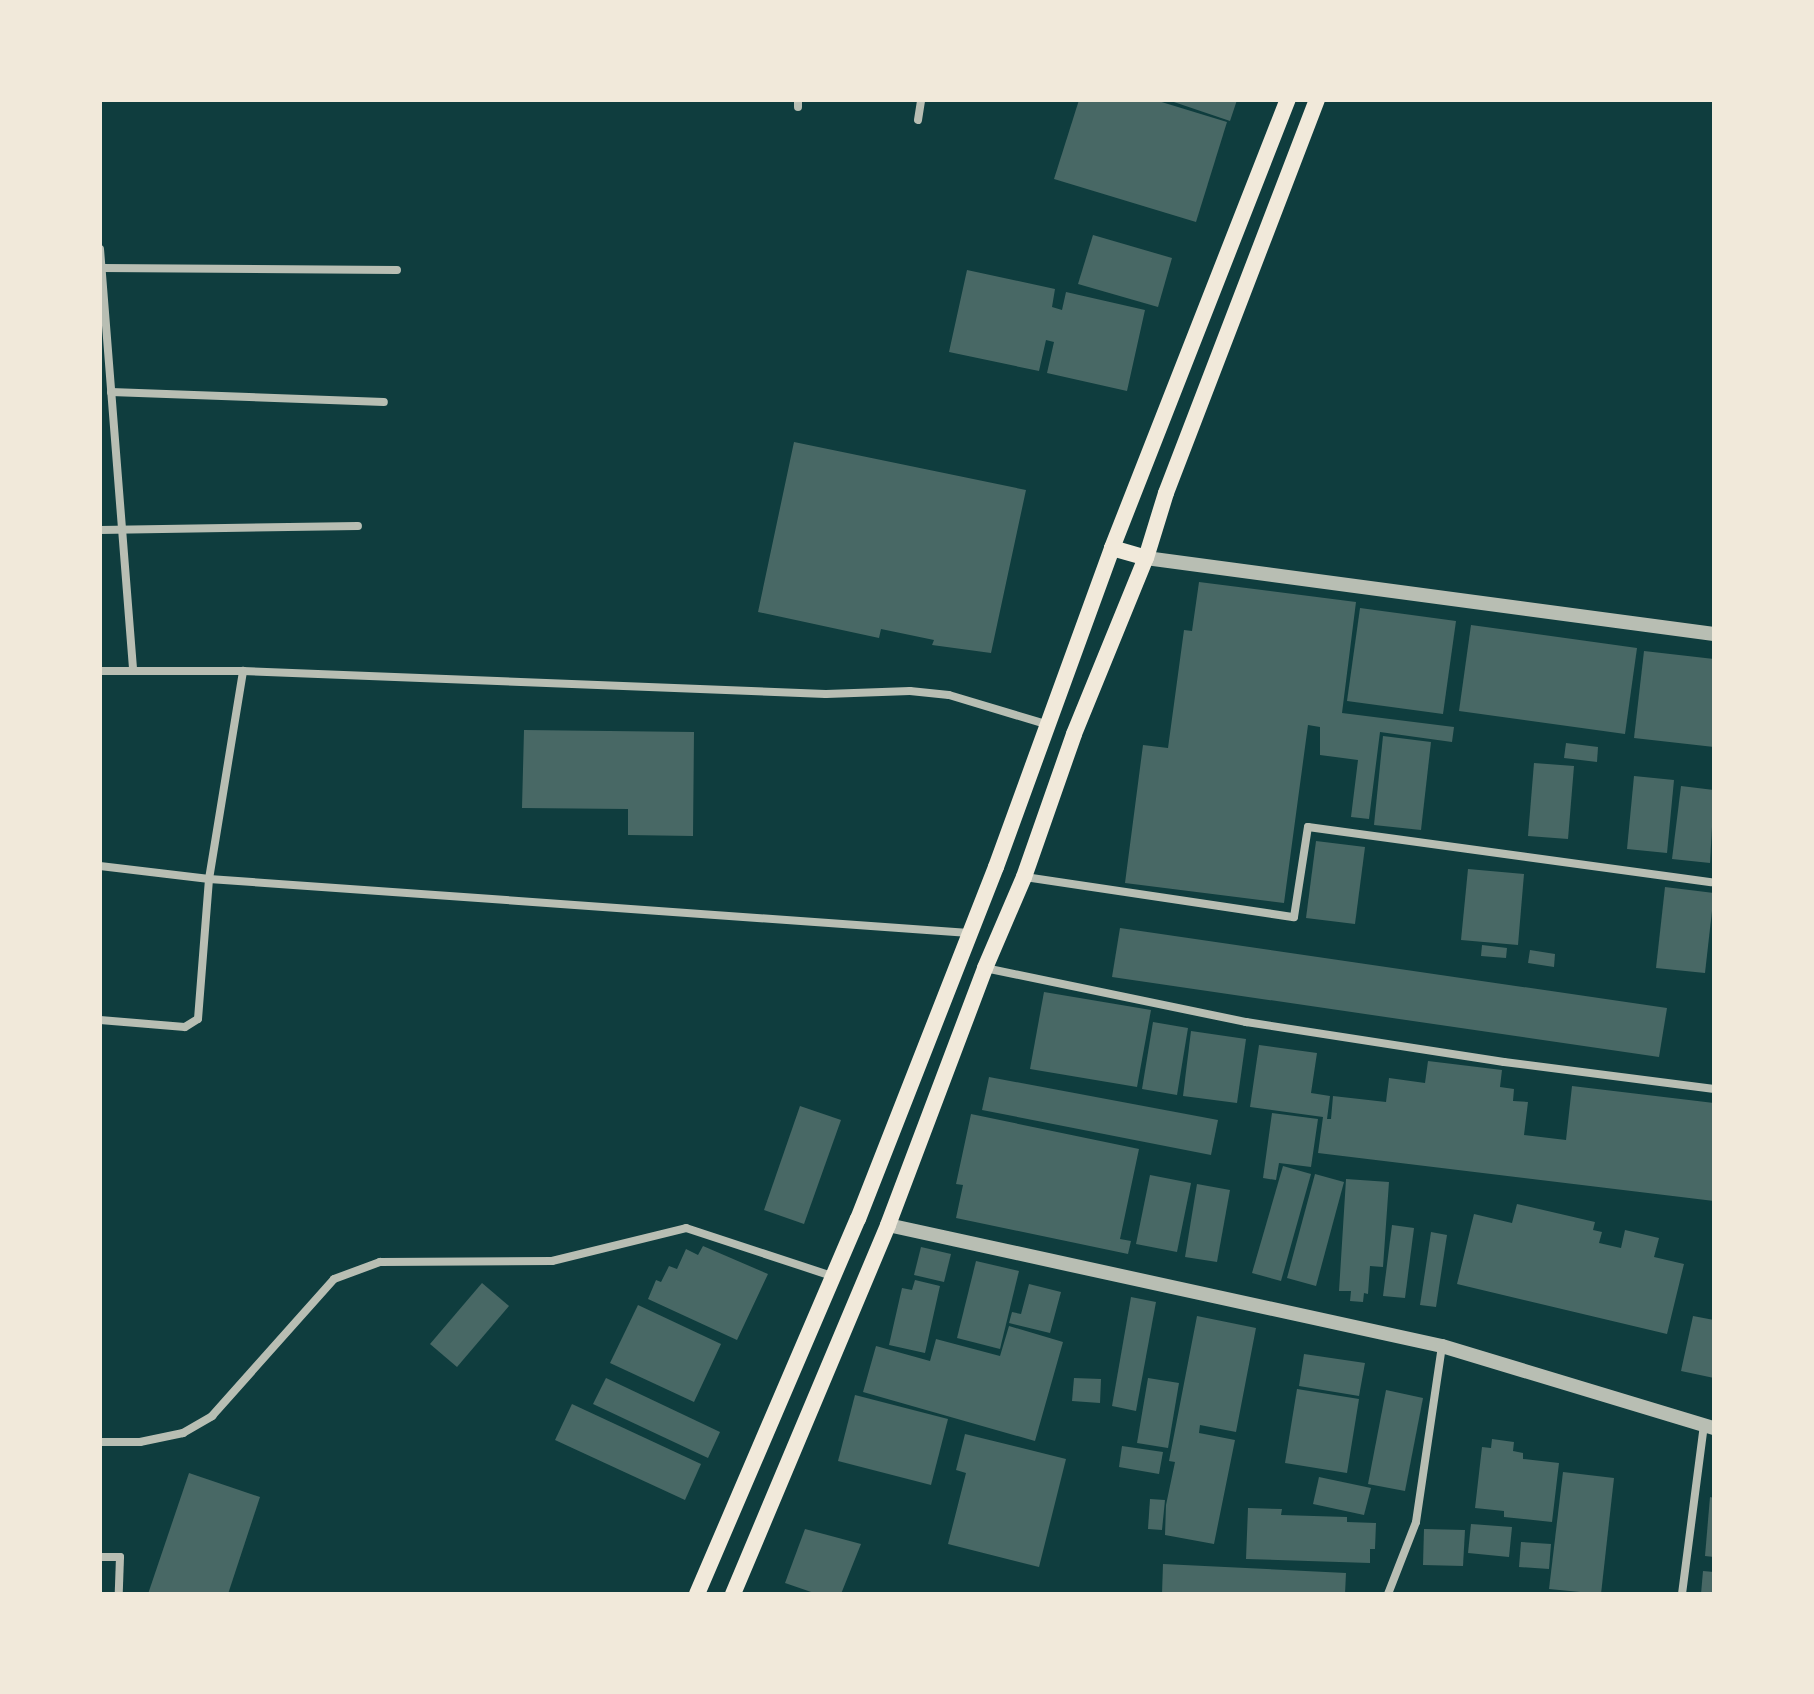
<!DOCTYPE html>
<style>
body{margin:0}
#map{position:relative;width:1814px;height:1694px;overflow:hidden;background:#0f3d3e;font-family:"IBM Plex Sans",sans-serif}
div>[style]{position:absolute}
[style*='--x']{left:calc(var(--x)*1px);top:calc(var(--y)*1px);width:calc(var(--w)*1px);rotate:calc(var(--a)*1deg)}
.building>*{inset:0;background:#486865}
.minor>*{height:8px;margin:-4px;padding:0 4px;transform-origin:4px;border-radius:4px;background:#b8beb3}
.tertiary>*{height:14px;margin:-7px;padding:0 7px;transform-origin:7px;border-radius:7px;background:#b8beb3}
.secondary>*{height:16px;margin:-8px;padding:0 8px;transform-origin:8px;border-radius:8px;background:#f1e9da}
span{translate:-50% -50%;white-space:nowrap;text-align:center;line-height:1.15;-webkit-text-stroke:8px #f1e9da;paint-order:stroke}
.frame{position:absolute;inset:0;border:102px solid #f1e9da;pointer-events:none}
</style>
<div id="map">
<div class="building">
<i style="clip-path:polygon(1079px 100px,1155px 100px,1227px 122px,1196px 222px,1054px 179px)"></i>
<i style="clip-path:polygon(1168px 100px,1237px 100px,1230px 121px)"></i>
<i style="clip-path:polygon(1093px 235px,1172px 258px,1158px 307px,1078px 284px)"></i>
<i style="clip-path:polygon(967px 270px,1055px 289px,1052px 307px,1062px 310px,1066px 292px,1145px 310px,1127px 391px,1047px 373px,1054px 342px,1046px 340px,1039px 371px,949px 352px)"></i>
<i style="clip-path:polygon(794px 442px,1026px 490px,991px 653px,932px 645px,934px 640px,881px 629px,879px 638px,758px 612px)"></i>
<i style="clip-path:polygon(1199px 582px,1356px 602px,1342px 713px,1454px 727px,1452px 742px,1380px 732px,1369px 819px,1351px 817px,1358px 760px,1320px 755px,1320px 727px,1308px 725px,1284px 903px,1125px 883px,1143px 745px,1168px 748px,1184px 630px,1192px 631px)"></i>
<i style="clip-path:polygon(1360px 608px,1456px 621px,1443px 714px,1347px 701px)"></i>
<i style="clip-path:polygon(1471px 625px,1637px 648px,1625px 734px,1459px 711px)"></i>
<i style="clip-path:polygon(1644px 651px,1714px 659px,1714px 747px,1634px 738px)"></i>
<i style="clip-path:polygon(524px 730px,694px 732px,693px 836px,628px 835px,628px 809px,522px 808px)"></i>
<i style="clip-path:polygon(1383px 736px,1431px 742px,1421px 830px,1374px 825px)"></i>
<i style="clip-path:polygon(1566px 743px,1598px 747px,1597px 762px,1564px 758px)"></i>
<i style="clip-path:polygon(1534px 763px,1574px 766px,1568px 839px,1528px 836px)"></i>
<i style="clip-path:polygon(1634px 776px,1674px 780px,1667px 853px,1627px 849px)"></i>
<i style="clip-path:polygon(1681px 786px,1714px 790px,1710px 863px,1672px 859px)"></i>
<i style="clip-path:polygon(1316px 841px,1365px 847px,1355px 924px,1306px 918px)"></i>
<i style="clip-path:polygon(1468px 869px,1524px 874px,1518px 945px,1461px 940px)"></i>
<i style="clip-path:polygon(1665px 887px,1714px 893px,1705px 973px,1656px 968px)"></i>
<i style="clip-path:polygon(1120px 928px,1667px 1008px,1659px 1057px,1112px 977px)"></i>
<i style="clip-path:polygon(1482px 945px,1507px 948px,1506px 958px,1481px 956px)"></i>
<i style="clip-path:polygon(1530px 950px,1555px 954px,1554px 967px,1528px 963px)"></i>
<i style="clip-path:polygon(1044px 992px,1151px 1010px,1137px 1087px,1030px 1069px)"></i>
<i style="clip-path:polygon(1153px 1022px,1188px 1028px,1177px 1095px,1142px 1089px)"></i>
<i style="clip-path:polygon(1191px 1031px,1246px 1039px,1237px 1103px,1183px 1096px)"></i>
<i style="clip-path:polygon(1259px 1045px,1317px 1053px,1311px 1093px,1330px 1096px,1327px 1119px,1331px 1119px,1333px 1096px,1386px 1102px,1389px 1078px,1425px 1083px,1428px 1061px,1502px 1070px,1500px 1087px,1514px 1089px,1513px 1101px,1528px 1102px,1524px 1135px,1566px 1140px,1572px 1086px,1714px 1103px,1714px 1201px,1318px 1153px,1323px 1117px,1250px 1107px)"></i>
<i style="clip-path:polygon(989px 1077px,1218px 1120px,1211px 1155px,982px 1110px)"></i>
<i style="clip-path:polygon(800px 1106px,841px 1120px,804px 1224px,764px 1210px)"></i>
<i style="clip-path:polygon(1272px 1113px,1318px 1119px,1311px 1167px,1279px 1163px,1276px 1180px,1263px 1178px)"></i>
<i style="clip-path:polygon(971px 1114px,1139px 1149px,1120px 1239px,1131px 1241px,1128px 1254px,956px 1218px,963px 1185px,956px 1184px)"></i>
<i style="clip-path:polygon(1283px 1166px,1311px 1174px,1281px 1281px,1252px 1273px)"></i>
<i style="clip-path:polygon(1315px 1174px,1344px 1182px,1316px 1286px,1287px 1278px)"></i>
<i style="clip-path:polygon(1150px 1175px,1191px 1183px,1177px 1252px,1136px 1244px)"></i>
<i style="clip-path:polygon(1346px 1179px,1389px 1182px,1383px 1267px,1370px 1266px,1368px 1294px,1364px 1293px,1363px 1302px,1350px 1301px,1351px 1291px,1339px 1291px)"></i>
<i style="clip-path:polygon(1197px 1184px,1230px 1190px,1217px 1262px,1185px 1257px)"></i>
<i style="clip-path:polygon(1517px 1204px,1595px 1222px,1593px 1230px,1602px 1232px,1599px 1243px,1621px 1248px,1625px 1230px,1659px 1238px,1654px 1257px,1684px 1264px,1667px 1334px,1457px 1284px,1474px 1214px,1512px 1223px)"></i>
<i style="clip-path:polygon(1392px 1225px,1414px 1228px,1405px 1298px,1383px 1296px)"></i>
<i style="clip-path:polygon(1431px 1232px,1447px 1235px,1436px 1307px,1420px 1305px)"></i>
<i style="clip-path:polygon(703px 1246px,768px 1274px,737px 1340px,648px 1299px,656px 1280px,661px 1282px,669px 1266px,677px 1269px,686px 1249px,698px 1255px)"></i>
<i style="clip-path:polygon(921px 1247px,951px 1254px,944px 1282px,914px 1275px)"></i>
<i style="clip-path:polygon(976px 1261px,1019px 1271px,1000px 1349px,957px 1338px)"></i>
<i style="clip-path:polygon(915px 1280px,940px 1286px,925px 1353px,889px 1345px,902px 1288px,912px 1290px)"></i>
<i style="clip-path:polygon(482px 1283px,509px 1306px,457px 1367px,430px 1344px)"></i>
<i style="clip-path:polygon(1029px 1284px,1061px 1292px,1050px 1333px,1009px 1323px,1012px 1312px,1021px 1314px)"></i>
<i style="clip-path:polygon(1131px 1297px,1156px 1302px,1136px 1411px,1112px 1406px)"></i>
<i style="clip-path:polygon(638px 1305px,721px 1344px,694px 1402px,610px 1363px)"></i>
<i style="clip-path:polygon(1197px 1316px,1256px 1328px,1236px 1432px,1200px 1425px,1199px 1433px,1235px 1440px,1214px 1544px,1165px 1535px,1166px 1505px,1175px 1462px,1169px 1461px)"></i>
<i style="clip-path:polygon(1693px 1316px,1714px 1320px,1714px 1378px,1681px 1371px)"></i>
<i style="clip-path:polygon(1009px 1326px,1063px 1342px,1035px 1441px,863px 1392px,876px 1346px,930px 1361px,936px 1339px,1000px 1356px)"></i>
<i style="clip-path:polygon(1304px 1354px,1365px 1363px,1359px 1396px,1299px 1386px)"></i>
<i style="clip-path:polygon(606px 1378px,720px 1432px,708px 1458px,593px 1404px)"></i>
<i style="clip-path:polygon(1074px 1378px,1101px 1379px,1100px 1403px,1072px 1401px)"></i>
<i style="clip-path:polygon(1148px 1378px,1179px 1383px,1168px 1448px,1137px 1443px)"></i>
<i style="clip-path:polygon(1297px 1389px,1359px 1399px,1347px 1473px,1285px 1463px)"></i>
<i style="clip-path:polygon(1386px 1390px,1423px 1398px,1405px 1491px,1368px 1484px)"></i>
<i style="clip-path:polygon(855px 1395px,948px 1419px,931px 1485px,838px 1461px)"></i>
<i style="clip-path:polygon(572px 1404px,701px 1464px,685px 1500px,555px 1440px)"></i>
<i style="clip-path:polygon(965px 1434px,1066px 1459px,1039px 1567px,948px 1544px,966px 1473px,956px 1470px)"></i>
<i style="clip-path:polygon(1492px 1439px,1514px 1442px,1513px 1451px,1523px 1453px,1523px 1459px,1559px 1463px,1552px 1522px,1504px 1517px,1504px 1511px,1475px 1508px,1482px 1447px,1491px 1448px)"></i>
<i style="clip-path:polygon(1122px 1446px,1163px 1452px,1159px 1474px,1119px 1467px)"></i>
<i style="clip-path:polygon(1563px 1472px,1614px 1478px,1601px 1594px,1549px 1589px)"></i>
<i style="clip-path:polygon(189px 1473px,260px 1497px,228px 1594px,148px 1594px)"></i>
<i style="clip-path:polygon(1319px 1477px,1371px 1488px,1364px 1515px,1313px 1504px)"></i>
<i style="clip-path:polygon(1710px 1497px,1714px 1498px,1714px 1557px,1705px 1556px)"></i>
<i style="clip-path:polygon(1150px 1499px,1165px 1500px,1162px 1530px,1148px 1529px)"></i>
<i style="clip-path:polygon(1248px 1508px,1282px 1509px,1281px 1515px,1347px 1517px,1347px 1522px,1376px 1523px,1375px 1549px,1370px 1549px,1370px 1563px,1246px 1559px)"></i>
<i style="clip-path:polygon(1471px 1524px,1512px 1527px,1509px 1557px,1468px 1553px)"></i>
<i style="clip-path:polygon(805px 1529px,861px 1544px,841px 1594px,817px 1594px,785px 1583px)"></i>
<i style="clip-path:polygon(1424px 1529px,1465px 1530px,1463px 1566px,1423px 1565px)"></i>
<i style="clip-path:polygon(1521px 1542px,1551px 1544px,1549px 1569px,1519px 1567px)"></i>
<i style="clip-path:polygon(1163px 1564px,1346px 1573px,1345px 1594px,1162px 1594px)"></i>
<i style="clip-path:polygon(1703px 1571px,1714px 1572px,1714px 1594px,1701px 1594px)"></i>
</div>
<div class="minor">
<i style="--x:798;--y:100;--w:7;--a:90"></i>
<i style="--x:918;--y:120;--w:20;--a:-81"></i>
<i style="--x:100;--y:249;--w:421;--a:85.5"></i>
<i style="--x:102;--y:268;--w:295;--a:0.4"></i>
<i style="--x:111;--y:392;--w:273;--a:2.1"></i>
<i style="--x:100;--y:530;--w:258;--a:-0.9"></i>
<i style="--x:100;--y:671;--w:143;--a:0"></i>
<i style="--x:243;--y:671;--w:583;--a:2.26"></i>
<i style="--x:826;--y:694;--w:84;--a:-2"></i>
<i style="--x:910;--y:691;--w:39;--a:6"></i>
<i style="--x:949;--y:695;--w:104;--a:16.7"></i>
<i style="--x:100;--y:866;--w:110;--a:6.8"></i>
<i style="--x:209;--y:879;--w:762;--a:4.06"></i>
<i style="--x:1025;--y:877;--w:272;--a:8.5"></i>
<i style="--x:1294;--y:917;--w:91;--a:-81.2"></i>
<i style="--x:1308;--y:827;--w:407;--a:7.8"></i>
<i style="--x:985;--y:968;--w:267;--a:11.7"></i>
<i style="--x:1246;--y:1022;--w:261;--a:8.8"></i>
<i style="--x:1504;--y:1062;--w:212;--a:7.3"></i>
<i style="--x:100;--y:1020;--w:85;--a:4.7"></i>
<i style="--x:185;--y:1027;--w:15;--a:-32"></i>
<i style="--x:198;--y:1019;--w:140;--a:-85.5"></i>
<i style="--x:209;--y:879;--w:211;--a:-80.7"></i>
<i style="--x:100;--y:1442;--w:40;--a:0"></i>
<i style="--x:140;--y:1442;--w:44;--a:-11.8"></i>
<i style="--x:183;--y:1433;--w:34;--a:-30"></i>
<i style="--x:212;--y:1416;--w:183;--a:-48.3"></i>
<i style="--x:334;--y:1279;--w:49;--a:-20.3"></i>
<i style="--x:380;--y:1262;--w:172;--a:-0.3"></i>
<i style="--x:552;--y:1261;--w:138;--a:-13.8"></i>
<i style="--x:686;--y:1228;--w:154;--a:18.2"></i>
<i style="--x:100;--y:1557;--w:20;--a:0"></i>
<i style="--x:120;--y:1557;--w:37;--a:92"></i>
<i style="--x:1388;--y:1594;--w:77;--a:-68.7"></i>
<i style="--x:1416;--y:1522;--w:178;--a:-81.6"></i>
<i style="--x:1682;--y:1594;--w:171;--a:-82.6"></i>
</div>
<div class="tertiary">
<i style="--x:1146;--y:558;--w:573;--a:7.62"></i>
<i style="--x:888;--y:1225;--w:567;--a:12.32"></i>
<i style="--x:1442;--y:1346;--w:284;--a:16.8"></i>
</div>
<div class="secondary">
<i style="--x:1112;--y:548;--w:35;--a:16"></i>
<i style="--x:697;--y:1594;--w:408;--a:-66.8"></i>
<i style="--x:858;--y:1219;--w:378;--a:-68.6"></i>
<i style="--x:996;--y:867;--w:339;--a:-70"></i>
<i style="--x:1112;--y:548;--w:481;--a:-68.6"></i>
<i style="--x:733;--y:1594;--w:400;--a:-67.2"></i>
<i style="--x:888;--y:1225;--w:275;--a:-69.3"></i>
<i style="--x:985;--y:968;--w:99;--a:-66.8"></i>
<i style="--x:1024;--y:877;--w:151;--a:-70.7"></i>
<i style="--x:1074;--y:734;--w:190;--a:-67.8"></i>
<i style="--x:1146;--y:558;--w:68;--a:-72.9"></i>
<i style="--x:1166;--y:493;--w:421;--a:-69"></i>
</div>
<div class="frame"></div>
</div>
